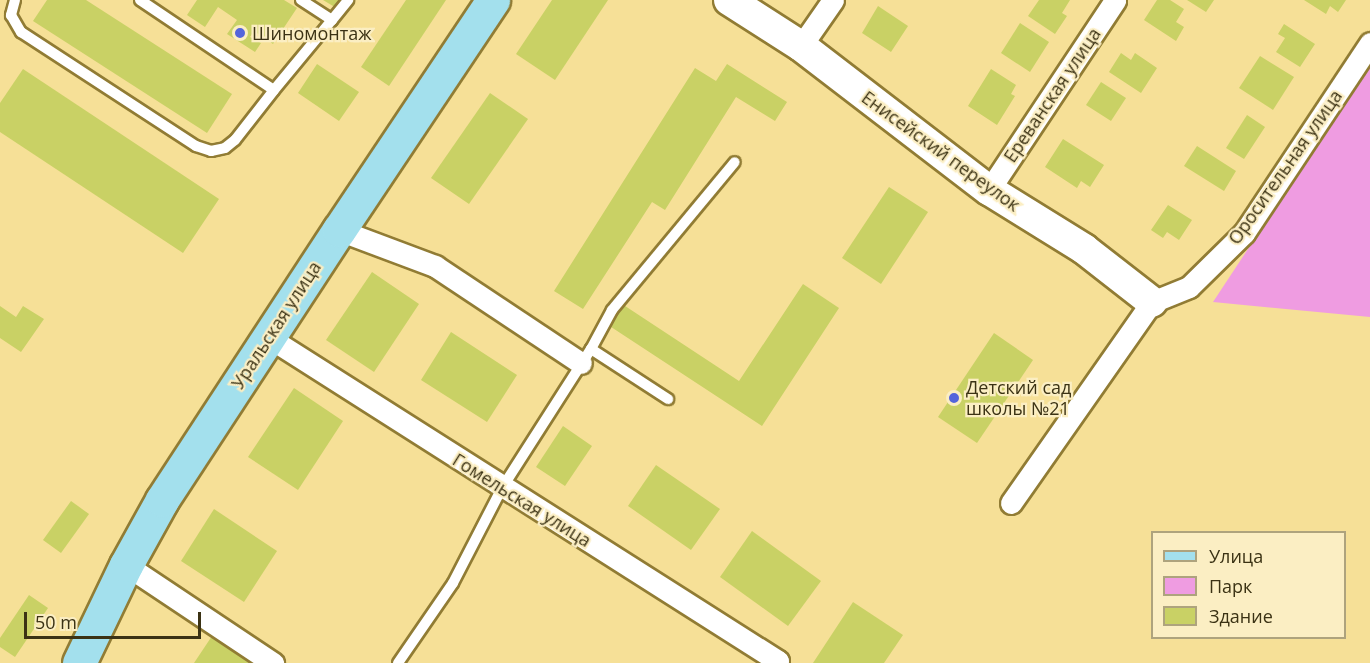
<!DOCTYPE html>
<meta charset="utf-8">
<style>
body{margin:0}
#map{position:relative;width:1370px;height:663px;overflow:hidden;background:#f6e097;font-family:"Open Sans",sans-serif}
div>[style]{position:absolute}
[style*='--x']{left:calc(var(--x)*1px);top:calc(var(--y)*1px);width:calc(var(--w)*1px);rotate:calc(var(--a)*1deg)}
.green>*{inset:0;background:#ef9ce1}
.building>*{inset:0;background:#c9d165}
.roads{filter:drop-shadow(2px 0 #917c34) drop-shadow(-2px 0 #917c34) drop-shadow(0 2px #917c34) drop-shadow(0 -2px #917c34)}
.lane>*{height:10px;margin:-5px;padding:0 5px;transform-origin:5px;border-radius:5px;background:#fff}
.street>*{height:21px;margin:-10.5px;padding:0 10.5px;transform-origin:10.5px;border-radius:10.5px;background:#fff}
.secondary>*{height:30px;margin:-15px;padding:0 15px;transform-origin:15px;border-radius:15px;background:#fff}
.primary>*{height:33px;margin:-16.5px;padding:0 16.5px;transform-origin:16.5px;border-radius:16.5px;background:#a3e0ed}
.dots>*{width:16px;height:16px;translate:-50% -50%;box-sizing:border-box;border:3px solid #fbeec3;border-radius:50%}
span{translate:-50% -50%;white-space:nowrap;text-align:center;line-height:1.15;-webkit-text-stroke:4.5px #fbeec3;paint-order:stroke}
.poi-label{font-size:18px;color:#3b3214}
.left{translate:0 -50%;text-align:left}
.street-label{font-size:18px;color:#3b3214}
.legend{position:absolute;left:1151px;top:531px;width:195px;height:108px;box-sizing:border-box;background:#fbeec3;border:2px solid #aea37d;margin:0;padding:8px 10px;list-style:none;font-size:18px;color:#3b3214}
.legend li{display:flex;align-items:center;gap:12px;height:30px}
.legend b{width:30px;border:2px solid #aea37d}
.scale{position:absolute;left:24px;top:612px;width:177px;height:27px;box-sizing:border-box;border:3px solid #3b3214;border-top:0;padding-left:8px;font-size:18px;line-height:21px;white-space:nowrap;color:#3b3214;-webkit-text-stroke:4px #fbeec3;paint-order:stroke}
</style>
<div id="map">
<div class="green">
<i style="clip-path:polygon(1370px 64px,1370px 317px,1213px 302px)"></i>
</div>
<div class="building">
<i style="clip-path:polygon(47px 0,86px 0,232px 94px,207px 133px,33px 21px)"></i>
<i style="clip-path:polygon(197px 0,284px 0,297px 8px,273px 44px,254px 31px,250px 37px,261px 43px,255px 52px,227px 34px,237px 20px,218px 7px,205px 27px,187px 15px)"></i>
<i style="clip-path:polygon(323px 0,344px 0,338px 9px)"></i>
<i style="clip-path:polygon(406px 0,446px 0,389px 86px,361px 67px)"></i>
<i style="clip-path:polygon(552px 0,608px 0,555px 80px,516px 54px)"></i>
<i style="clip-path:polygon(1039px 0,1070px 0,1062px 13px,1067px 16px,1055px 34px,1028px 16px)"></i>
<i style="clip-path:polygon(1157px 0,1170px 0,1184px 9px,1176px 22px,1184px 27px,1176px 41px,1144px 20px)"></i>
<i style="clip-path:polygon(1187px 0,1214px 0,1206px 12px)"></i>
<i style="clip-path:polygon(1304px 0,1346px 0,1338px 12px,1330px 6px,1326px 14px)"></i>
<i style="clip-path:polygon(878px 6px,908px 26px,891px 52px,862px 33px)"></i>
<i style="clip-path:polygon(1020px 23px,1049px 42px,1030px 72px,1001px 53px)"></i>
<i style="clip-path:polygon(1284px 24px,1315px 44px,1300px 67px,1276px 52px,1285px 38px,1278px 34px)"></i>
<i style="clip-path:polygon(1121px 53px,1131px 60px,1135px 53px,1157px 68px,1141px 93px,1109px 72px)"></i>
<i style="clip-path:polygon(1260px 56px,1294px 77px,1273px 110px,1239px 88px)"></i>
<i style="clip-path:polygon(317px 64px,359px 92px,339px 121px,298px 93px)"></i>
<i style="clip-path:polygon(727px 64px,787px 102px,775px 121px,736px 97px,665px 210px,652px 202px,583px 309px,554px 291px,695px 68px,716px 81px)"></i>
<i style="clip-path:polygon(23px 69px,219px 199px,183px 253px,0 132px,0 103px)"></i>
<i style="clip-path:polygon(991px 69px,1016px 85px,1011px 94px,1015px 96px,997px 125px,968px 106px)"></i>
<i style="clip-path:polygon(1101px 82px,1126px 98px,1111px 121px,1086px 105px)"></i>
<i style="clip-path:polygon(490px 93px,528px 119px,469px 204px,431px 178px)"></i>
<i style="clip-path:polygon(1247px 115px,1265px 127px,1244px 159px,1226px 148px)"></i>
<i style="clip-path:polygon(1063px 139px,1104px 165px,1090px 187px,1081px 181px,1077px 188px,1045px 167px)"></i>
<i style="clip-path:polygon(1197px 146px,1236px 171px,1224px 191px,1184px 166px)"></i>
<i style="clip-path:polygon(889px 187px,928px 212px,881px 284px,842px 258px)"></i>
<i style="clip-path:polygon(1168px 205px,1192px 220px,1179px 240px,1167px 232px,1163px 238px,1151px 230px)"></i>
<i style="clip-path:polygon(372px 272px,419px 304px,374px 372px,326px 340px)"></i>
<i style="clip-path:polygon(803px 284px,839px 308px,762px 426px,605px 323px,619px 302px,739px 381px)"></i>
<i style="clip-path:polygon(0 306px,16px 317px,23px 306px,44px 319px,21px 352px,0 338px)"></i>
<i style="clip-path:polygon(451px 332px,517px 375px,487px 422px,421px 380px)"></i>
<i style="clip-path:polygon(994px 333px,1033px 360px,977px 443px,938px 417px)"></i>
<i style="clip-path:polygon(294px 388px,343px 421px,298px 490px,248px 457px)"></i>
<i style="clip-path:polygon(563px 426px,592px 446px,565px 486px,536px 467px)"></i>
<i style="clip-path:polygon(656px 465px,720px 509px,691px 550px,628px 506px)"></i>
<i style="clip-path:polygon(71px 501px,89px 514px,61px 553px,43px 540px)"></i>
<i style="clip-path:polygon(214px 509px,277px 551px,244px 602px,181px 561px)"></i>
<i style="clip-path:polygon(752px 531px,821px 581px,788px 626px,720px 577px)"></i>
<i style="clip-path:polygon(29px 595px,48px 608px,15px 657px,0 647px,0 638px)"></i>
<i style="clip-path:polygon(853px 602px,903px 635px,884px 663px,813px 663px)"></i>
<i style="clip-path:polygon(214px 633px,258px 663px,194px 663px)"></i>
</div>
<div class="roads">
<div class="lane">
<i style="--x:15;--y:0;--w:16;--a:105"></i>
<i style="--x:11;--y:15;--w:20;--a:60"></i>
<i style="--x:21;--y:32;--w:209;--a:33.1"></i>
<i style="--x:196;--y:146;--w:16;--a:18"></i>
<i style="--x:211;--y:151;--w:14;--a:-12"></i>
<i style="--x:225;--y:148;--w:13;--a:-39"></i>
<i style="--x:235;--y:140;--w:63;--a:-52"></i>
<i style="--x:140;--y:0;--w:161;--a:33.9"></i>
<i style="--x:274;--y:90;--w:91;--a:-50.4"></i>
<i style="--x:332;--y:20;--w:37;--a:-147"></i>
<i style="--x:332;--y:20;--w:26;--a:-51"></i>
<i style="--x:591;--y:349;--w:92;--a:33"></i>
<i style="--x:398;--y:663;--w:97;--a:-55.5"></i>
<i style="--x:453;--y:583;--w:107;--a:-62.7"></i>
<i style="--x:502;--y:488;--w:165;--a:-57.4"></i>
<i style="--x:591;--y:349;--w:44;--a:-61.7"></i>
<i style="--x:612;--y:310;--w:192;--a:-50.3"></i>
</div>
<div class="street">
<i style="--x:801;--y:46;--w:56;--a:-55.2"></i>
<i style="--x:989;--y:190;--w:228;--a:-56.4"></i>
<i style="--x:339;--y:230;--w:103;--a:20.6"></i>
<i style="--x:435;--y:266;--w:175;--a:33.6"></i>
<i style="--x:268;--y:337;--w:604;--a:32.43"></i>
<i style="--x:778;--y:661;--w:2;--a:117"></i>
<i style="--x:1011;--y:503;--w:246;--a:-55"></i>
<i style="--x:1152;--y:302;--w:40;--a:-22"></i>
<i style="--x:1189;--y:287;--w:77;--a:-44.5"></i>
<i style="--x:1244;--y:233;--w:228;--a:-56.4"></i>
<i style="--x:126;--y:565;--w:177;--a:33.7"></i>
</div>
<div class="secondary">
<i style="--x:729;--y:0;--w:85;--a:32.6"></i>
<i style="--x:801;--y:46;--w:237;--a:37.5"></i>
<i style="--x:989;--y:190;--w:112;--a:31.8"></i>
<i style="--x:1084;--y:249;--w:86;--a:37.9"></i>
</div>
<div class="primary">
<i style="--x:79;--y:663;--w:109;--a:-64.4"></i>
<i style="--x:126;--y:565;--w:74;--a:-61"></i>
<i style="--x:162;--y:500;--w:323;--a:-56.8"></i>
<i style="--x:339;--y:230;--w:277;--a:-56.2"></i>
</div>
</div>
<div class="dots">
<i style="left:240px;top:33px;background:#5465db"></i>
<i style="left:954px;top:398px;background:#5465db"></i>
</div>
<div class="poi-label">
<span class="left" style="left:252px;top:33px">Шиномонтаж</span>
<span class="left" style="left:966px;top:398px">Детский сад<br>школы №21</span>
</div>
<div class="street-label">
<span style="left:1052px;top:95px;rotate:-56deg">Ереванская улица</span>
<span style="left:941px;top:151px;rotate:36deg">Енисейский переулок</span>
<span style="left:1285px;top:167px;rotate:-55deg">Оросительная улица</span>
<span style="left:276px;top:325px;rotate:-57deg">Уральская улица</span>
<span style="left:522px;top:500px;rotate:32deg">Гомельская улица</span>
</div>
<ul class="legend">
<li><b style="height:8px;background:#a3e0ed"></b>Улица</li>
<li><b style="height:16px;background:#ef9ce1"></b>Парк</li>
<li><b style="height:16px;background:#c9d165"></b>Здание</li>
</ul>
<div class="scale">50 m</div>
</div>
